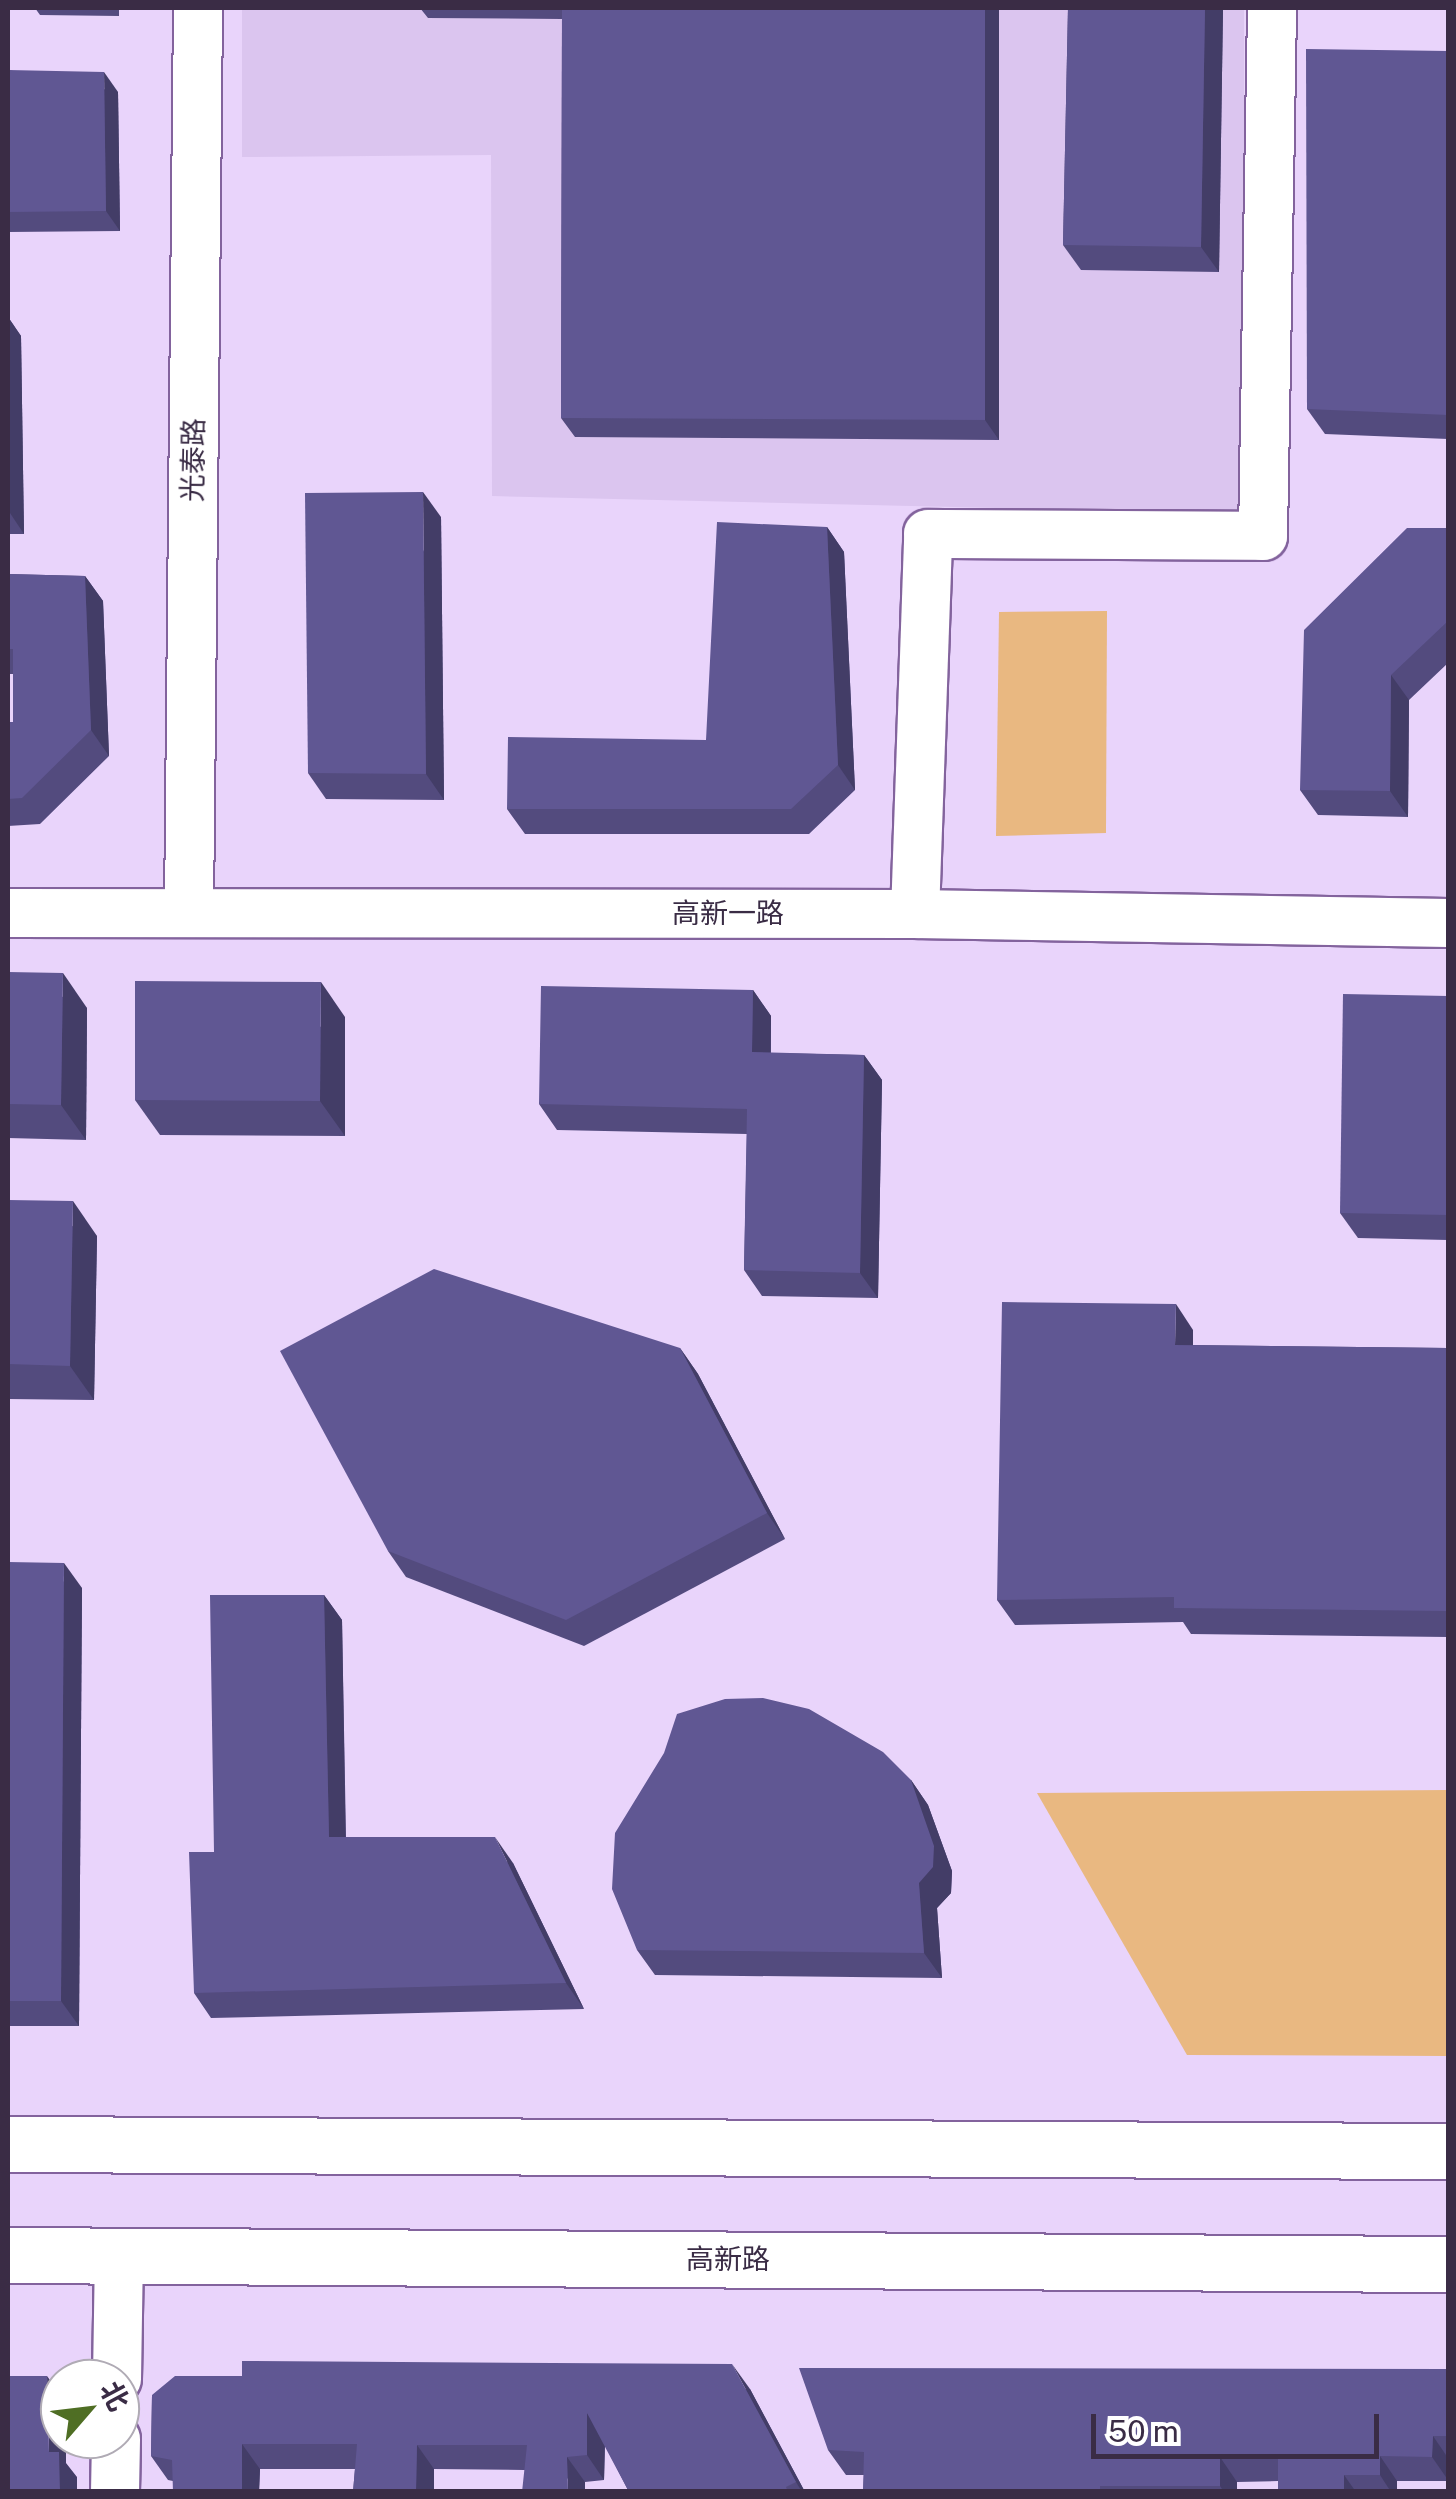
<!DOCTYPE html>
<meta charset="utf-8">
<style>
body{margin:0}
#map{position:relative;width:1456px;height:2499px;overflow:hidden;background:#e9d4fb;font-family:"Public Sans","Noto Sans SC",sans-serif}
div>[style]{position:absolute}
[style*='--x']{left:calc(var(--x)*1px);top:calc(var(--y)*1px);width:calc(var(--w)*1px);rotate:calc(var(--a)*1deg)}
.built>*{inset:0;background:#dbc5ef}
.green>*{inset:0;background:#e9b881}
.roads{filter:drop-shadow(2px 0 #83639d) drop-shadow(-2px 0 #83639d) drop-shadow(0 2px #83639d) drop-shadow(0 -2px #83639d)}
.minor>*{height:48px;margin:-24px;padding:0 24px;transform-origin:24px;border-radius:24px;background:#fff}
.major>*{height:55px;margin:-27.5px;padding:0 27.5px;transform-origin:27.5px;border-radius:27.5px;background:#fff}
.wall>*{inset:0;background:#534b7e}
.shaded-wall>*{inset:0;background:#433d67}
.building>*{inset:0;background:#605793}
span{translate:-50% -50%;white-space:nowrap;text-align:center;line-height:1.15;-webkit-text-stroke:10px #fff;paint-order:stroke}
.street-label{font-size:28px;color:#3a2c45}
.frame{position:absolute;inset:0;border:10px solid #3a2c45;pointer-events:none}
.north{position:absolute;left:40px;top:2359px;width:100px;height:100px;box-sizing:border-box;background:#fff;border:2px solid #b0abb5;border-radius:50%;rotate:62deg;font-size:28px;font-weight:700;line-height:40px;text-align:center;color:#3a2c45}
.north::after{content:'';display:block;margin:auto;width:35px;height:45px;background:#4f6e24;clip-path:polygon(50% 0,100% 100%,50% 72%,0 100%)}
.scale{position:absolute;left:1091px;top:2414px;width:288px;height:45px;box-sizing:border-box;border:5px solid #3a2c45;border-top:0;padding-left:12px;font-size:30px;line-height:35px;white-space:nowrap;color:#3a2c45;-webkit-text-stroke:8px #fff;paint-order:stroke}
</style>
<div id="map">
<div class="built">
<i style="clip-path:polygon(242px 8px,1244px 8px,1244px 514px,492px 496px,491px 155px,242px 157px)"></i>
</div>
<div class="green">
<i style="clip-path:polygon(1107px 611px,1106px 833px,996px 836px,999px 612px)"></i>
<i style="clip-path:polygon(1448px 1790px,1448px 2056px,1187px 2055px,1037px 1793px)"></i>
</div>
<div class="roads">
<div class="minor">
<i style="--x:189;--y:912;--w:904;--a:-89.43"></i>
<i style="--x:8;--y:913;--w:907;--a:0.06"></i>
<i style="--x:915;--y:914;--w:533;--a:0.97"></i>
<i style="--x:915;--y:914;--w:380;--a:-88"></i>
<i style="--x:928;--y:534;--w:335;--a:0.3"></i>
<i style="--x:1263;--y:536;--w:528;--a:-89.02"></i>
<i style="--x:117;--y:2379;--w:124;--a:-89.1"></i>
<i style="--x:115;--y:2492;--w:53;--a:-88.9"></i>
</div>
<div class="major">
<i style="--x:8;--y:2144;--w:1440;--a:0.28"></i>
<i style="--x:8;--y:2255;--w:1440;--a:0.36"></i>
</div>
</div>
<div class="wall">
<i style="clip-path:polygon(35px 8px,119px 8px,119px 16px,40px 15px)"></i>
<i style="clip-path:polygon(420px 8px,999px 8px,999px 440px,575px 437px,561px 418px,562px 19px,428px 18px)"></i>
<i style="clip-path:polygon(1068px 8px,1223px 8px,1219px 272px,1081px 270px,1063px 245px)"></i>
<i style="clip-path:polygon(1448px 51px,1448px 439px,1325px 434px,1307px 409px)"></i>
<i style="clip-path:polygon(8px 70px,118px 92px,120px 231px,8px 232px)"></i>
<i style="clip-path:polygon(8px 317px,21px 336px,24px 534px,8px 534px)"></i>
<i style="clip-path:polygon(441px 517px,444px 800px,326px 799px,308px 773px)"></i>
<i style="clip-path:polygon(827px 527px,844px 552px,855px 790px,809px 834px,525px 834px,507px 809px,706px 740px)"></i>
<i style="clip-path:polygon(1448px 528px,1448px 663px,1409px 700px,1408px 817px,1318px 815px,1300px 790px)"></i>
<i style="clip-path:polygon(8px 574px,85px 576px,103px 601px,109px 756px,40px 824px,8px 826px,8px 722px,13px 722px,13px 674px,8px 674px)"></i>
<i style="clip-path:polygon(8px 972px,87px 1008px,86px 1140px,8px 1138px)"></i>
<i style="clip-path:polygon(753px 990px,771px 1016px,771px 1053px,864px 1055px,882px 1080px,878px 1298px,762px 1296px,744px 1270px,747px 1134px,557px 1130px,539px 1104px)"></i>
<i style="clip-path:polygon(1448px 996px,1448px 1240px,1358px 1238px,1340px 1213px)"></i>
<i style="clip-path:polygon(345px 1017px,345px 1136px,160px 1135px,135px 1100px)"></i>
<i style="clip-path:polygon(8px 1200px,97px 1236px,94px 1400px,8px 1399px)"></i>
<i style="clip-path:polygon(1193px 1330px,1193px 1345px,1448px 1348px,1448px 1637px,1191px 1634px,1183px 1622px,1015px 1625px,997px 1600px)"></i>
<i style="clip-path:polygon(680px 1348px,698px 1374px,785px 1539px,584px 1646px,406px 1577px,388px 1551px)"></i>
<i style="clip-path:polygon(8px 1562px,82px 1588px,79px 2026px,8px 2026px)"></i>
<i style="clip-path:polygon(324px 1595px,342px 1620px,346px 1837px,513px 1863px,584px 2009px,211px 2018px,194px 1993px,214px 1852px)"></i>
<i style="clip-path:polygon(911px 1780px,928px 1805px,952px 1871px,951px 1893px,937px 1908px,942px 1978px,655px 1975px,637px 1950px)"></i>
<i style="clip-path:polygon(1448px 2369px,1448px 2481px,1397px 2481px,1397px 2492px,1278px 2492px,1278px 2481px,1237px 2482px,1237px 2492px,863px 2492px,864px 2475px,846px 2475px,828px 2450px)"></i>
<i style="clip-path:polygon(750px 2389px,805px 2492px,629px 2492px,605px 2445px,604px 2480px,585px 2482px,524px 2470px,434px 2469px,434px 2492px,353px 2492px,355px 2469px,260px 2469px,259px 2492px,173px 2492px,173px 2481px,168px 2480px,151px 2456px,152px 2395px)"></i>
</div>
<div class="shaded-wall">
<i style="clip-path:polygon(985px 8px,999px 8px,999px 440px,985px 420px)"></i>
<i style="clip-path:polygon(1205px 8px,1223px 8px,1219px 272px,1201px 247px)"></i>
<i style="clip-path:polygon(104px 72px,118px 92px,120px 231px,106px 211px)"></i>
<i style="clip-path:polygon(8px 317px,21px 336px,24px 534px,8px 510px)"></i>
<i style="clip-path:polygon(423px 492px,441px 517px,444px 800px,426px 774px)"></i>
<i style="clip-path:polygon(827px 527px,844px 552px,855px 790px,838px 765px)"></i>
<i style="clip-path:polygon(85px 576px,103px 601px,109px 756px,91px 730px)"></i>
<i style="clip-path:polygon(1391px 675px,1409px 700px,1408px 817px,1390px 791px)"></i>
<i style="clip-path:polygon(63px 973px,87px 1008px,86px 1140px,61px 1105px)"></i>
<i style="clip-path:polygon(321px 982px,345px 1017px,345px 1136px,320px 1101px)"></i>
<i style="clip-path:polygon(753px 990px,771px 1016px,770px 1078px,752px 1052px)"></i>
<i style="clip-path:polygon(864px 1055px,882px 1080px,878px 1298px,860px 1273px)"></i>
<i style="clip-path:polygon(73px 1201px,97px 1236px,94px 1400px,70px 1366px)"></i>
<i style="clip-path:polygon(1176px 1304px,1193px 1330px,1193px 1371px,1175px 1345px)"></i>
<i style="clip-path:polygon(680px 1348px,698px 1374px,785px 1539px,767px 1513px)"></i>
<i style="clip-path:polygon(64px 1563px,82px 1588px,79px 2026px,61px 2001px)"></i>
<i style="clip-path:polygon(324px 1595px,342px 1620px,346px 1863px,329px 1837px)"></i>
<i style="clip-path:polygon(911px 1780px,928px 1805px,952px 1871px,951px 1893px,937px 1908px,942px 1978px,924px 1953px)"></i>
<i style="clip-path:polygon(495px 1837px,513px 1863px,584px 2009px,566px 1983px)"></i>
<i style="clip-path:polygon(732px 2364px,750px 2389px,805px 2492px,802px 2492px,796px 2482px)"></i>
<i style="clip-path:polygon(47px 2376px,60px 2394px,60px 2439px,66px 2439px,66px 2463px,77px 2477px,77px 2492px,60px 2492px,49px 2452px)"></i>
<i style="clip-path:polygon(587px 2413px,605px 2438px,604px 2480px,587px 2455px)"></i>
<i style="clip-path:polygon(1433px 2436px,1448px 2458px,1448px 2480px,1432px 2457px)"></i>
<i style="clip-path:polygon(242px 2444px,260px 2469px,259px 2492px,242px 2492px)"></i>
<i style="clip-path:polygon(417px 2445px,434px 2469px,434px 2492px,416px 2492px)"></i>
<i style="clip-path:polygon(1380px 2456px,1397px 2481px,1397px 2492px,1391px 2492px,1380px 2475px)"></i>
<i style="clip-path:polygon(567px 2457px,585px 2482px,585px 2492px,568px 2492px)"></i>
<i style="clip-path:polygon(1220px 2457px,1237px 2482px,1237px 2492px,1224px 2492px,1220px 2486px)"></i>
<i style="clip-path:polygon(1344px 2475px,1356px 2492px,1344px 2492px)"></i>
</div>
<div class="building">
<i style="clip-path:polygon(562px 8px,985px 8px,985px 420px,561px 418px)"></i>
<i style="clip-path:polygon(1068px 8px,1205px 8px,1201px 247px,1063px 245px)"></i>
<i style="clip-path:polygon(1306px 49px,1448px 51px,1448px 415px,1307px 409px)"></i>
<i style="clip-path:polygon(8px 70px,104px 72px,106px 211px,8px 212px)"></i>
<i style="clip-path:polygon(423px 492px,426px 774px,308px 773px,305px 493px)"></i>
<i style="clip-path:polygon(717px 522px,827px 527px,838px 765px,791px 809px,507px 809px,508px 737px,706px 740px)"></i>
<i style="clip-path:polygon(1407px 528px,1448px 528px,1448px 621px,1391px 675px,1390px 791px,1300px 790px,1304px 630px)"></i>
<i style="clip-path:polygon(8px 574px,85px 576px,91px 730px,22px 798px,8px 799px,8px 722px,13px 722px,13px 649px,8px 649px)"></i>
<i style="clip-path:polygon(8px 972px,63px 973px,61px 1105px,8px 1104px)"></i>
<i style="clip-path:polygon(135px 981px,321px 982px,320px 1101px,135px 1100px)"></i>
<i style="clip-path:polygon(541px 986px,753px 990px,752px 1052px,864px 1055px,860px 1273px,744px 1270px,747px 1109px,539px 1104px)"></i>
<i style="clip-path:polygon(1343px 994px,1448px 996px,1448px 1215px,1340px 1213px)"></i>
<i style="clip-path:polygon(8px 1200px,73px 1201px,70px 1366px,8px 1364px)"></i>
<i style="clip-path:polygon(434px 1269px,680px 1348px,767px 1513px,566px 1620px,388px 1551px,280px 1351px)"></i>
<i style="clip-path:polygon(1002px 1302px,1176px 1304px,1175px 1345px,1448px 1348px,1448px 1611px,1174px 1608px,1174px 1597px,997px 1600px)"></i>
<i style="clip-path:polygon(8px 1562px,64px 1563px,61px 2001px,8px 2001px)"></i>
<i style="clip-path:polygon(210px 1595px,324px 1595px,329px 1837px,495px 1837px,566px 1983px,194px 1993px,189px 1852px,214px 1852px)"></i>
<i style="clip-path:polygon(763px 1698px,809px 1709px,883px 1752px,911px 1780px,934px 1846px,933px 1867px,919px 1883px,924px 1953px,637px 1950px,612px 1889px,615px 1833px,664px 1753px,677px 1714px,725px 1699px)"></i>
<i style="clip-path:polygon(242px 2361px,732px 2364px,796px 2482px,786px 2487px,788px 2492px,629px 2492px,587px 2413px,587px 2455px,567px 2457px,568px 2492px,522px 2492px,527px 2445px,417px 2445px,416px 2492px,353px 2492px,357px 2444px,242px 2444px,242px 2492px,173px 2492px,172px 2460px,151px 2456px,152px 2395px,175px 2376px,242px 2376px)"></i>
<i style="clip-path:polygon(799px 2368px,1448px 2369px,1448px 2436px,1433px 2436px,1432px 2457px,1380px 2456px,1380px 2475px,1344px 2475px,1344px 2492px,1278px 2492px,1278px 2457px,1220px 2457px,1220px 2486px,1100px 2486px,1100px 2492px,863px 2492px,864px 2452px,828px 2450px)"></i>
<i style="clip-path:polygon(8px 2376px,47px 2376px,49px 2452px,59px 2452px,60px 2492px,8px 2492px)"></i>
</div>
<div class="street-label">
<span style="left:193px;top:460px;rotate:-89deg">光泰路</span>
<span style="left:728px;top:913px">高新一路</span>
<span style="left:728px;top:2259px">高新路</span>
</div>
<div class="frame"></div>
<div class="north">北</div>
<div class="scale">50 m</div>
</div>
